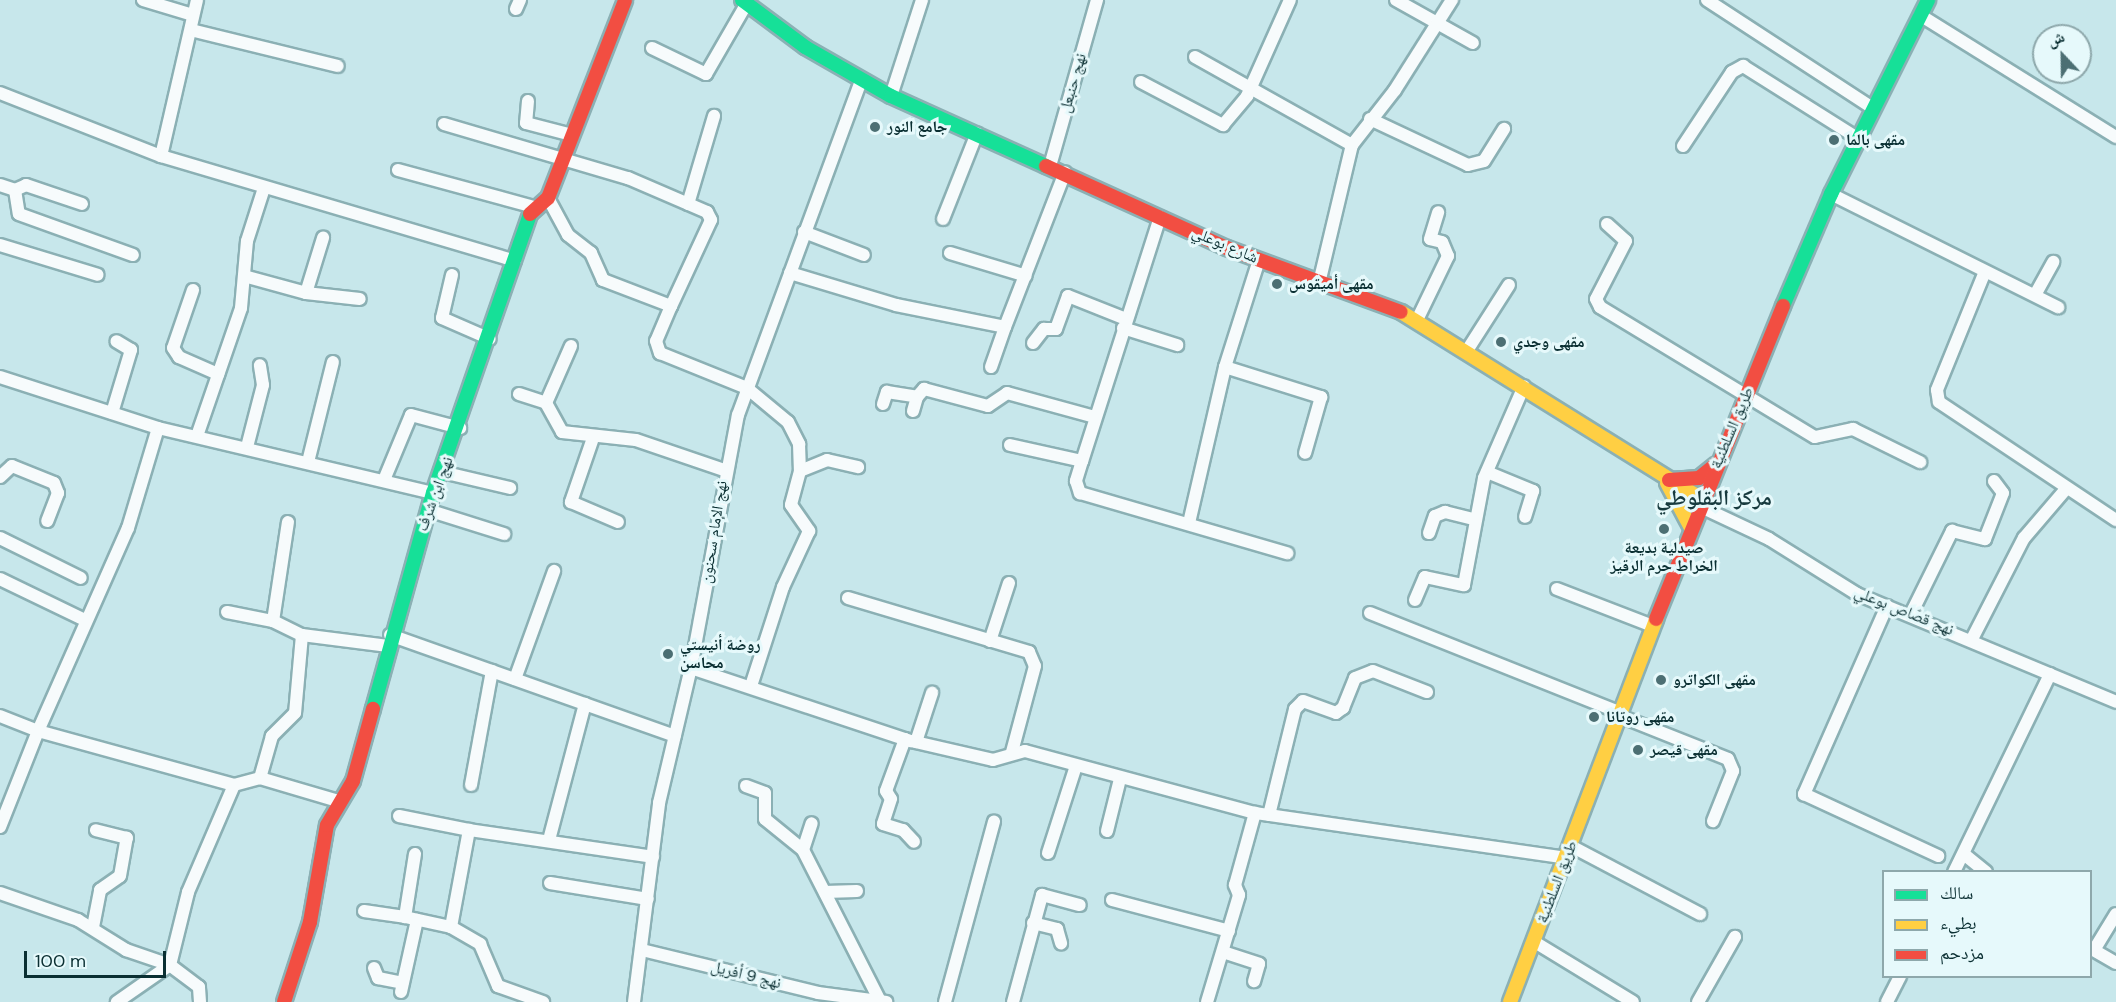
<!DOCTYPE html>
<meta charset="utf-8">
<style>
body{margin:0}
#map{position:relative;width:2116px;height:1002px;overflow:hidden;background:#c7e7eb;font-family:"DM Sans","Noto Naskh Arabic",sans-serif}
div>[style]{position:absolute}
[style*='--x']{left:calc(var(--x)*1px);top:calc(var(--y)*1px);width:calc(var(--w)*1px);rotate:calc(var(--a)*1deg)}
.roads{filter:drop-shadow(2px 0 #8bb0b4) drop-shadow(-2px 0 #8bb0b4) drop-shadow(0 2px #8bb0b4) drop-shadow(0 -2px #8bb0b4)}
.street>*{height:12px;margin:-6px;padding:0 6px;transform-origin:6px;border-radius:6px;background:#f7fbfc}
.fast>*{height:14px;margin:-7px;padding:0 7px;transform-origin:7px;border-radius:7px;background:#16e098}
.slow>*{height:14px;margin:-7px;padding:0 7px;transform-origin:7px;border-radius:7px;background:#ffcf43}
.jam>*{height:14px;margin:-7px;padding:0 7px;transform-origin:7px;border-radius:7px;background:#f24e42}
.dots>*{width:16px;height:16px;translate:-50% -50%;box-sizing:border-box;border:3px solid #e6f9fb;border-radius:50%}
span{translate:-50% -50%;white-space:nowrap;text-align:center;line-height:1.15;-webkit-text-stroke:6px #e6f9fb;paint-order:stroke}
.street-label{font-size:16px;color:#0a2f32}
.poi-label{font-size:16px;color:#0a2f32;font-weight:700}
.left{translate:0 -50%;text-align:left}
.district-label{font-size:22px;color:#173a3e;font-weight:700}
.legend{position:absolute;left:1882px;top:870px;width:210px;height:108px;box-sizing:border-box;background:#e6f9fb;border:2px solid #8ea8ab;margin:0;padding:8px 10px;list-style:none;font-size:18px;color:#0a2f32}
.legend li{display:flex;align-items:center;gap:12px;height:30px}
.legend b{width:30px;border:2px solid #8ea8ab}
.north{position:absolute;left:2032px;top:24px;width:60px;height:60px;box-sizing:border-box;background:#e6f9fb;border:2px solid #8ea8ab;border-radius:50%;rotate:338deg;font-size:16px;font-weight:700;line-height:24px;text-align:center;color:#0a2f32}
.north::after{content:'';display:block;margin:auto;width:21px;height:27px;background:#4c6f73;clip-path:polygon(50% 0,100% 100%,50% 72%,0 100%)}
.scale{position:absolute;left:24px;top:951px;width:142px;height:27px;box-sizing:border-box;border:3px solid #0a2f32;border-top:0;padding-left:8px;font-size:18px;line-height:21px;white-space:nowrap;color:#0a2f32;-webkit-text-stroke:4px #e6f9fb;paint-order:stroke}
</style>
<div id="map">
<div class="roads">
<div class="street">
<i style="--x:143;--y:0;--w:52;--a:16.7"></i>
<i style="--x:1396;--y:0;--w:88;--a:29.2"></i>
<i style="--x:1707;--y:0;--w:199;--a:33.1"></i>
<i style="--x:516;--y:9;--w:10;--a:-66"></i>
<i style="--x:1920;--y:15;--w:231;--a:31.9"></i>
<i style="--x:191;--y:30;--w:151;--a:13.8"></i>
<i style="--x:652;--y:48;--w:60;--a:25.7"></i>
<i style="--x:706;--y:74;--w:82;--a:-60"></i>
<i style="--x:1195;--y:57;--w:180;--a:29.3"></i>
<i style="--x:1141;--y:82;--w:93;--a:27.7"></i>
<i style="--x:1223;--y:125;--w:38;--a:-50"></i>
<i style="--x:1247;--y:96;--w:105;--a:-65.9"></i>
<i style="--x:0;--y:93;--w:173;--a:21.4"></i>
<i style="--x:161;--y:156;--w:160;--a:-77"></i>
<i style="--x:891;--y:96;--w:101;--a:-72.1"></i>
<i style="--x:528;--y:101;--w:22;--a:95"></i>
<i style="--x:526;--y:123;--w:48;--a:14.6"></i>
<i style="--x:1370;--y:119;--w:108;--a:25.1"></i>
<i style="--x:1468;--y:165;--w:16;--a:-14"></i>
<i style="--x:1484;--y:161;--w:38;--a:-58"></i>
<i style="--x:444;--y:124;--w:192;--a:16.4"></i>
<i style="--x:628;--y:178;--w:86;--a:23.3"></i>
<i style="--x:707;--y:212;--w:9;--a:63"></i>
<i style="--x:711;--y:220;--w:95;--a:114.9"></i>
<i style="--x:671;--y:306;--w:73;--a:-159.1"></i>
<i style="--x:603;--y:280;--w:30;--a:-114"></i>
<i style="--x:591;--y:253;--w:29;--a:-142"></i>
<i style="--x:568;--y:235;--w:42;--a:-118.4"></i>
<i style="--x:1683;--y:146;--w:89;--a:-56.5"></i>
<i style="--x:1732;--y:72;--w:13;--a:-29"></i>
<i style="--x:1743;--y:66;--w:137;--a:32.2"></i>
<i style="--x:161;--y:156;--w:369;--a:16.5"></i>
<i style="--x:1050;--y:166;--w:173;--a:-74.2"></i>
<i style="--x:398;--y:170;--w:141;--a:15.2"></i>
<i style="--x:0;--y:185;--w:16;--a:18"></i>
<i style="--x:15;--y:190;--w:12;--a:-24"></i>
<i style="--x:26;--y:185;--w:59;--a:18.7"></i>
<i style="--x:15;--y:190;--w:24;--a:81"></i>
<i style="--x:19;--y:214;--w:121;--a:19.8"></i>
<i style="--x:1831;--y:194;--w:254;--a:26.5"></i>
<i style="--x:688;--y:204;--w:92;--a:-73.5"></i>
<i style="--x:1160;--y:217;--w:256;--a:107.7"></i>
<i style="--x:1082;--y:461;--w:21;--a:107"></i>
<i style="--x:1076;--y:481;--w:13;--a:72"></i>
<i style="--x:1080;--y:493;--w:216;--a:16.2"></i>
<i style="--x:943;--y:219;--w:92;--a:-68.4"></i>
<i style="--x:1607;--y:224;--w:25;--a:42"></i>
<i style="--x:1626;--y:241;--w:65;--a:117.3"></i>
<i style="--x:1596;--y:299;--w:9;--a:63"></i>
<i style="--x:1600;--y:307;--w:251;--a:31.2"></i>
<i style="--x:1815;--y:437;--w:39;--a:-12"></i>
<i style="--x:1853;--y:429;--w:75;--a:26.2"></i>
<i style="--x:804;--y:232;--w:64;--a:21"></i>
<i style="--x:0;--y:245;--w:102;--a:17"></i>
<i style="--x:950;--y:253;--w:79;--a:16.8"></i>
<i style="--x:790;--y:273;--w:111;--a:16.8"></i>
<i style="--x:896;--y:305;--w:111;--a:11.4"></i>
<i style="--x:1005;--y:327;--w:166;--a:-68.8"></i>
<i style="--x:1984;--y:274;--w:125;--a:112.1"></i>
<i style="--x:1937;--y:390;--w:12;--a:81"></i>
<i style="--x:1939;--y:402;--w:213;--a:33.7"></i>
<i style="--x:452;--y:275;--w:44;--a:103.1"></i>
<i style="--x:442;--y:318;--w:52;--a:23.6"></i>
<i style="--x:244;--y:276;--w:64;--a:15.3"></i>
<i style="--x:306;--y:293;--w:54;--a:6.3"></i>
<i style="--x:1320;--y:279;--w:138;--a:-76.6"></i>
<i style="--x:1352;--y:145;--w:70;--a:-52"></i>
<i style="--x:1395;--y:90;--w:107;--a:-57.7"></i>
<i style="--x:193;--y:290;--w:61;--a:109"></i>
<i style="--x:173;--y:348;--w:11;--a:56"></i>
<i style="--x:179;--y:357;--w:43;--a:23.6"></i>
<i style="--x:306;--y:293;--w:58;--a:-72.8"></i>
<i style="--x:2035;--y:295;--w:38;--a:-61"></i>
<i style="--x:671;--y:306;--w:38;--a:113"></i>
<i style="--x:656;--y:341;--w:13;--a:72"></i>
<i style="--x:660;--y:353;--w:94;--a:21.9"></i>
<i style="--x:747;--y:388;--w:53;--a:39.7"></i>
<i style="--x:788;--y:422;--w:25;--a:63"></i>
<i style="--x:799;--y:444;--w:27;--a:88"></i>
<i style="--x:800;--y:471;--w:35;--a:105"></i>
<i style="--x:791;--y:505;--w:32;--a:55"></i>
<i style="--x:809;--y:531;--w:62;--a:114.9"></i>
<i style="--x:783;--y:587;--w:104;--a:107.9"></i>
<i style="--x:1418;--y:318;--w:69;--a:-64.2"></i>
<i style="--x:1448;--y:256;--w:15;--a:-113"></i>
<i style="--x:1442;--y:242;--w:12;--a:-166"></i>
<i style="--x:1430;--y:239;--w:28;--a:-73"></i>
<i style="--x:1123;--y:328;--w:57;--a:17.5"></i>
<i style="--x:1033;--y:343;--w:18;--a:-52"></i>
<i style="--x:1044;--y:329;--w:12;--a:0"></i>
<i style="--x:1056;--y:329;--w:35;--a:-70"></i>
<i style="--x:1068;--y:296;--w:62;--a:21.6"></i>
<i style="--x:571;--y:346;--w:62;--a:113.7"></i>
<i style="--x:546;--y:403;--w:33;--a:61"></i>
<i style="--x:562;--y:432;--w:74;--a:6.2"></i>
<i style="--x:636;--y:440;--w:93;--a:18.8"></i>
<i style="--x:1468;--y:349;--w:76;--a:-57.4"></i>
<i style="--x:991;--y:367;--w:42;--a:-70.7"></i>
<i style="--x:1225;--y:367;--w:101;--a:17.4"></i>
<i style="--x:1321;--y:397;--w:58;--a:105.9"></i>
<i style="--x:0;--y:377;--w:166;--a:17.9"></i>
<i style="--x:158;--y:428;--w:283;--a:13.3"></i>
<i style="--x:519;--y:394;--w:28;--a:18"></i>
<i style="--x:883;--y:404;--w:13;--a:-72"></i>
<i style="--x:887;--y:392;--w:30;--a:9"></i>
<i style="--x:917;--y:397;--w:11;--a:-49"></i>
<i style="--x:924;--y:389;--w:66;--a:14.9"></i>
<i style="--x:988;--y:406;--w:23;--a:-34"></i>
<i style="--x:1007;--y:393;--w:91;--a:15.3"></i>
<i style="--x:913;--y:411;--w:15;--a:-74"></i>
<i style="--x:112;--y:413;--w:66;--a:-73.2"></i>
<i style="--x:131;--y:350;--w:17;--a:-149"></i>
<i style="--x:197;--y:436;--w:135;--a:-71"></i>
<i style="--x:241;--y:308;--w:67;--a:-84.9"></i>
<i style="--x:247;--y:241;--w:56;--a:-72.2"></i>
<i style="--x:593;--y:438;--w:68;--a:109"></i>
<i style="--x:571;--y:502;--w:51;--a:23.1"></i>
<i style="--x:1010;--y:445;--w:74;--a:12.5"></i>
<i style="--x:247;--y:447;--w:64;--a:-75.5"></i>
<i style="--x:263;--y:385;--w:20;--a:-99"></i>
<i style="--x:308;--y:462;--w:103;--a:-76"></i>
<i style="--x:800;--y:471;--w:29;--a:-22"></i>
<i style="--x:827;--y:460;--w:32;--a:13"></i>
<i style="--x:442;--y:472;--w:70;--a:13.2"></i>
<i style="--x:1487;--y:472;--w:50;--a:22.4"></i>
<i style="--x:1533;--y:491;--w:27;--a:107"></i>
<i style="--x:0;--y:477;--w:16;--a:-43"></i>
<i style="--x:12;--y:466;--w:45;--a:22"></i>
<i style="--x:54;--y:483;--w:11;--a:68"></i>
<i style="--x:58;--y:493;--w:30;--a:111"></i>
<i style="--x:384;--y:480;--w:70;--a:-67.4"></i>
<i style="--x:411;--y:415;--w:51;--a:14.9"></i>
<i style="--x:1699;--y:506;--w:77;--a:25.2"></i>
<i style="--x:1769;--y:539;--w:104;--a:32"></i>
<i style="--x:1857;--y:594;--w:281;--a:22.6"></i>
<i style="--x:428;--y:510;--w:80;--a:17.5"></i>
<i style="--x:1189;--y:523;--w:160;--a:-77"></i>
<i style="--x:1225;--y:367;--w:112;--a:-72.4"></i>
<i style="--x:1429;--y:533;--w:18;--a:-71"></i>
<i style="--x:1435;--y:516;--w:11;--a:-22"></i>
<i style="--x:1445;--y:512;--w:30;--a:14"></i>
<i style="--x:0;--y:538;--w:90;--a:26.3"></i>
<i style="--x:0;--y:579;--w:94;--a:25.8"></i>
<i style="--x:1557;--y:589;--w:103;--a:21.1"></i>
<i style="--x:848;--y:598;--w:189;--a:16.6"></i>
<i style="--x:1029;--y:652;--w:15;--a:67"></i>
<i style="--x:1035;--y:666;--w:89;--a:105"></i>
<i style="--x:1415;--y:600;--w:25;--a:-67"></i>
<i style="--x:1425;--y:577;--w:40;--a:12"></i>
<i style="--x:1464;--y:585;--w:109;--a:-79.4"></i>
<i style="--x:1484;--y:478;--w:100;--a:-66.5"></i>
<i style="--x:1887;--y:606;--w:206;--a:113.8"></i>
<i style="--x:1804;--y:794;--w:148;--a:24.8"></i>
<i style="--x:227;--y:612;--w:47;--a:11.1"></i>
<i style="--x:273;--y:621;--w:32;--a:26"></i>
<i style="--x:302;--y:635;--w:78;--a:95.1"></i>
<i style="--x:295;--y:713;--w:33;--a:135"></i>
<i style="--x:272;--y:736;--w:44;--a:105.9"></i>
<i style="--x:1370;--y:613;--w:270;--a:21.7"></i>
<i style="--x:1911;--y:614;--w:93;--a:-63.7"></i>
<i style="--x:1952;--y:531;--w:34;--a:14"></i>
<i style="--x:1985;--y:539;--w:49;--a:-68.6"></i>
<i style="--x:2003;--y:493;--w:15;--a:-127"></i>
<i style="--x:273;--y:621;--w:100;--a:-81.4"></i>
<i style="--x:302;--y:635;--w:87;--a:7.3"></i>
<i style="--x:390;--y:635;--w:302;--a:19.5"></i>
<i style="--x:1972;--y:639;--w:114;--a:-62.8"></i>
<i style="--x:2024;--y:538;--w:65;--a:-49.4"></i>
<i style="--x:990;--y:641;--w:61;--a:-71.9"></i>
<i style="--x:691;--y:668;--w:232;--a:18.4"></i>
<i style="--x:911;--y:741;--w:84;--a:13"></i>
<i style="--x:993;--y:760;--w:33;--a:-16"></i>
<i style="--x:1025;--y:751;--w:238;--a:15.1"></i>
<i style="--x:1255;--y:813;--w:314;--a:8.2"></i>
<i style="--x:515;--y:679;--w:115;--a:-70.1"></i>
<i style="--x:0;--y:716;--w:41;--a:21.5"></i>
<i style="--x:38;--y:731;--w:222;--a:-66.1"></i>
<i style="--x:128;--y:528;--w:104;--a:-73.3"></i>
<i style="--x:1620;--y:716;--w:116;--a:21.7"></i>
<i style="--x:1728;--y:759;--w:13;--a:67"></i>
<i style="--x:1733;--y:771;--w:54;--a:111.8"></i>
<i style="--x:905;--y:739;--w:55;--a:110.1"></i>
<i style="--x:886;--y:791;--w:9;--a:58"></i>
<i style="--x:891;--y:799;--w:26;--a:108"></i>
<i style="--x:883;--y:824;--w:21;--a:17"></i>
<i style="--x:903;--y:830;--w:16;--a:47"></i>
<i style="--x:916;--y:742;--w:52;--a:-71.9"></i>
<i style="--x:471;--y:785;--w:116;--a:-79.6"></i>
<i style="--x:746;--y:786;--w:20;--a:20"></i>
<i style="--x:765;--y:793;--w:26;--a:90"></i>
<i style="--x:765;--y:819;--w:49;--a:39.2"></i>
<i style="--x:803;--y:850;--w:169;--a:63"></i>
<i style="--x:1269;--y:815;--w:109;--a:-76.2"></i>
<i style="--x:1295;--y:709;--w:11;--a:-45"></i>
<i style="--x:1303;--y:701;--w:35;--a:20"></i>
<i style="--x:1336;--y:713;--w:9;--a:-36"></i>
<i style="--x:1343;--y:708;--w:32;--a:-68"></i>
<i style="--x:1355;--y:678;--w:19;--a:-21"></i>
<i style="--x:1373;--y:671;--w:58;--a:21.3"></i>
<i style="--x:399;--y:816;--w:71;--a:11.3"></i>
<i style="--x:0;--y:827;--w:103;--a:-68.4"></i>
<i style="--x:38;--y:731;--w:203;--a:15.4"></i>
<i style="--x:234;--y:785;--w:27;--a:-15"></i>
<i style="--x:260;--y:778;--w:81;--a:16.4"></i>
<i style="--x:1107;--y:831;--w:54;--a:-76"></i>
<i style="--x:549;--y:840;--w:141;--a:-75.2"></i>
<i style="--x:1571;--y:846;--w:146;--a:27.8"></i>
<i style="--x:803;--y:850;--w:28;--a:-72"></i>
<i style="--x:1048;--y:853;--w:91;--a:-72.2"></i>
<i style="--x:415;--y:854;--w:64;--a:99"></i>
<i style="--x:405;--y:917;--w:47;--a:12.3"></i>
<i style="--x:451;--y:927;--w:34;--a:30"></i>
<i style="--x:480;--y:944;--w:46;--a:66.8"></i>
<i style="--x:498;--y:986;--w:48;--a:19.6"></i>
<i style="--x:1965;--y:855;--w:27;--a:39"></i>
<i style="--x:1954;--y:872;--w:220;--a:-64.1"></i>
<i style="--x:550;--y:883;--w:99;--a:9.3"></i>
<i style="--x:825;--y:892;--w:32;--a:-2"></i>
<i style="--x:0;--y:893;--w:83;--a:19.1"></i>
<i style="--x:78;--y:920;--w:57;--a:32"></i>
<i style="--x:126;--y:950;--w:46;--a:18.8"></i>
<i style="--x:170;--y:965;--w:65;--a:145.1"></i>
<i style="--x:1112;--y:900;--w:121;--a:14.8"></i>
<i style="--x:364;--y:911;--w:41;--a:8.3"></i>
<i style="--x:1033;--y:923;--w:25;--a:14"></i>
<i style="--x:1057;--y:929;--w:15;--a:74"></i>
<i style="--x:93;--y:927;--w:38;--a:-79"></i>
<i style="--x:100;--y:890;--w:24;--a:-35"></i>
<i style="--x:120;--y:876;--w:39;--a:-80"></i>
<i style="--x:127;--y:838;--w:32;--a:-166"></i>
<i style="--x:451;--y:927;--w:99;--a:-79.5"></i>
<i style="--x:469;--y:830;--w:186;--a:8.3"></i>
<i style="--x:1533;--y:941;--w:117;--a:31.4"></i>
<i style="--x:2090;--y:948;--w:30;--a:30"></i>
<i style="--x:642;--y:950;--w:181;--a:13.7"></i>
<i style="--x:818;--y:993;--w:69;--a:7.5"></i>
<i style="--x:2094;--y:950;--w:42;--a:-58.6"></i>
<i style="--x:1223;--y:952;--w:38;--a:18"></i>
<i style="--x:1259;--y:964;--w:18;--a:106"></i>
<i style="--x:374;--y:968;--w:11;--a:68"></i>
<i style="--x:378;--y:978;--w:25;--a:11"></i>
<i style="--x:401;--y:992;--w:74;--a:-77.5"></i>
<i style="--x:200;--y:1002;--w:15;--a:-94"></i>
<i style="--x:199;--y:987;--w:36;--a:-143"></i>
<i style="--x:170;--y:965;--w:75;--a:-76.1"></i>
<i style="--x:188;--y:892;--w:116;--a:-66.7"></i>
<i style="--x:634;--y:1002;--w:201;--a:-82.8"></i>
<i style="--x:659;--y:803;--w:139;--a:-76.7"></i>
<i style="--x:691;--y:668;--w:257;--a:-79.5"></i>
<i style="--x:738;--y:415;--w:357;--a:-69.8"></i>
<i style="--x:945;--y:1002;--w:187;--a:-74.8"></i>
<i style="--x:1013;--y:1002;--w:111;--a:-74.8"></i>
<i style="--x:1042;--y:895;--w:39;--a:15"></i>
<i style="--x:1207;--y:1002;--w:112;--a:-73.3"></i>
<i style="--x:1239;--y:895;--w:11;--a:-112"></i>
<i style="--x:1235;--y:885;--w:75;--a:-74.5"></i>
<i style="--x:1698;--y:1002;--w:75;--a:-60.4"></i>
<i style="--x:1887;--y:1002;--w:29;--a:-63"></i>
</div>
<div class="fast">
<i style="--x:742;--y:0;--w:79;--a:36.7"></i>
<i style="--x:805;--y:47;--w:99;--a:29.7"></i>
<i style="--x:891;--y:96;--w:170;--a:24.3"></i>
<i style="--x:1783;--y:306;--w:122;--a:-66.8"></i>
<i style="--x:1831;--y:194;--w:217;--a:-63.4"></i>
<i style="--x:373;--y:709;--w:224;--a:-74.5"></i>
<i style="--x:433;--y:493;--w:295;--a:-70.8"></i>
</div>
<div class="slow">
<i style="--x:1401;--y:312;--w:354;--a:31.9"></i>
<i style="--x:1667;--y:483;--w:51;--a:61.9"></i>
<i style="--x:1510;--y:1002;--w:410;--a:-69.1"></i>
</div>
<div class="jam">
<i style="--x:1046;--y:166;--w:199;--a:24.4"></i>
<i style="--x:1227;--y:248;--w:185;--a:20.2"></i>
<i style="--x:530;--y:214;--w:24;--a:-42"></i>
<i style="--x:548;--y:198;--w:212;--a:-68.7"></i>
<i style="--x:1669;--y:480;--w:30;--a:-4"></i>
<i style="--x:1699;--y:478;--w:22;--a:-39"></i>
<i style="--x:1656;--y:619;--w:338;--a:-67.9"></i>
<i style="--x:284;--y:1002;--w:84;--a:-72"></i>
<i style="--x:310;--y:922;--w:98;--a:-80.1"></i>
<i style="--x:327;--y:825;--w:51;--a:-59.4"></i>
<i style="--x:353;--y:781;--w:75;--a:-74.5"></i>
</div>
</div>
<div class="dots">
<i style="left:875px;top:127px;background:#4c6f73"></i>
<i style="left:1834px;top:140px;background:#4c6f73"></i>
<i style="left:1277px;top:284px;background:#4c6f73"></i>
<i style="left:1501px;top:342px;background:#4c6f73"></i>
<i style="left:1664px;top:529px;background:#4c6f73"></i>
<i style="left:668px;top:654px;background:#4c6f73"></i>
<i style="left:1661px;top:680px;background:#4c6f73"></i>
<i style="left:1594px;top:717px;background:#4c6f73"></i>
<i style="left:1638px;top:750px;background:#4c6f73"></i>
</div>
<div class="street-label">
<span style="left:1073px;top:83px;rotate:-74deg">نهج حنبعل</span>
<span style="left:1225px;top:245px;rotate:23deg">شارع بوعلي</span>
<span style="left:1732px;top:428px;rotate:-67deg">طريق السلطنية</span>
<span style="left:435px;top:494px;rotate:-70deg">نهج ابن شرف</span>
<span style="left:714px;top:532px;rotate:-81deg">نهج الإمام سحنون</span>
<span style="left:1904px;top:611px;rotate:22deg">نهج قصّاص بوعلي</span>
<span style="left:1557px;top:882px;rotate:-69deg">طريق السلطنية</span>
<span style="left:746px;top:975px;rotate:14deg">نهج 9 أفريل</span>
</div>
<div class="poi-label">
<span class="left" style="left:887px;top:127px">جامع النور</span>
<span class="left" style="left:1846px;top:140px">مقهى بالما</span>
<span class="left" style="left:1289px;top:284px">مقهى أميقوس</span>
<span class="left" style="left:1513px;top:342px">مقهى وجدي</span>
<span style="left:1664px;top:557px">صيدلية بديعة<br>الخراط حرم الرقيز</span>
<span class="left" style="left:680px;top:654px">روضة أنيستي<br>محاسن</span>
<span class="left" style="left:1673px;top:680px">مقهى الكواترو</span>
<span class="left" style="left:1606px;top:717px">مقهى روتانا</span>
<span class="left" style="left:1650px;top:750px">مقهى قيصر</span>
</div>
<div class="district-label">
<span style="left:1714px;top:498px">مركز البقلوطي</span>
</div>
<ul class="legend">
<li><b style="height:8px;background:#16e098"></b>سالك</li>
<li><b style="height:8px;background:#ffcf43"></b>بطيء</li>
<li><b style="height:8px;background:#f24e42"></b>مزدحم</li>
</ul>
<div class="north">ش</div>
<div class="scale">100 m</div>
</div>
